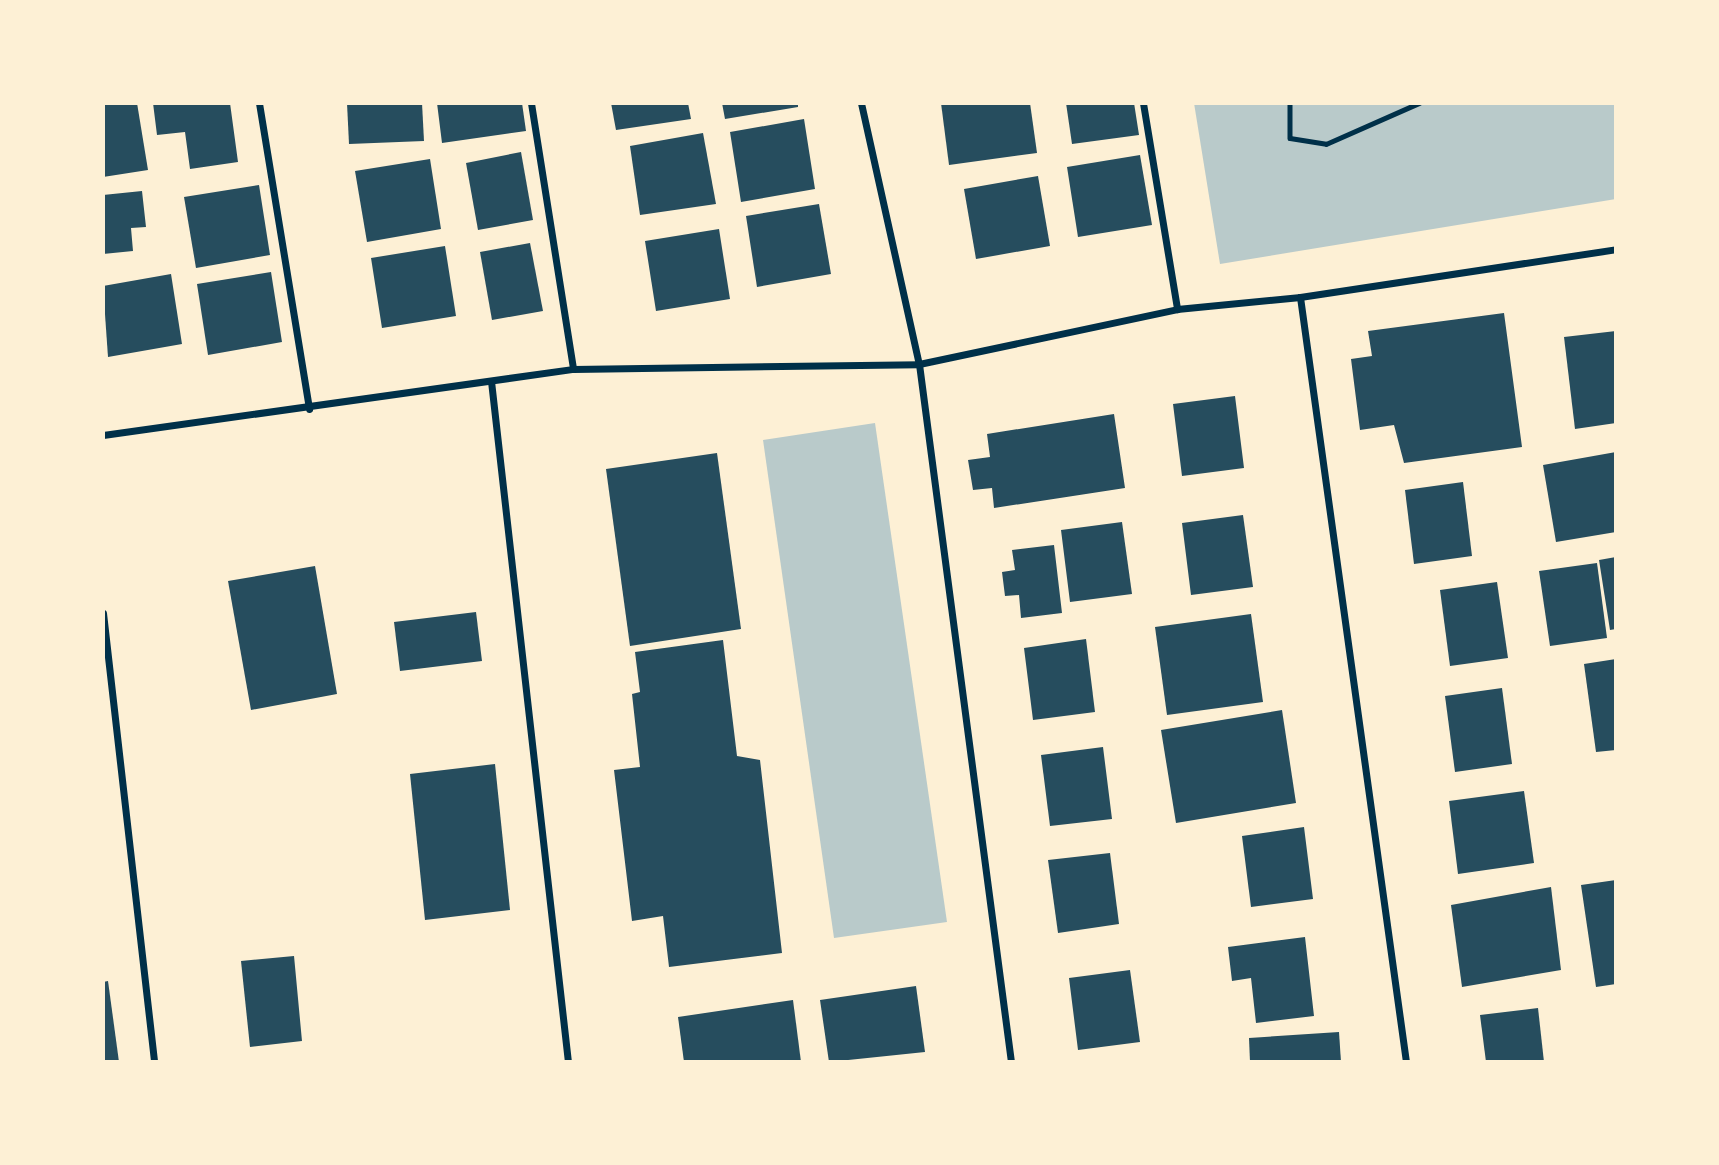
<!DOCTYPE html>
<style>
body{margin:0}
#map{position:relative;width:1719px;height:1165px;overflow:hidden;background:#fdf0d5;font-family:Figtree,sans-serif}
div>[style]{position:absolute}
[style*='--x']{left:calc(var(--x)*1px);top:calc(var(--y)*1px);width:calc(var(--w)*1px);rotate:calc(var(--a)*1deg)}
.green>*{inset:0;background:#b9caca}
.building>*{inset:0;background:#264d5e}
.path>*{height:4.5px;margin:-2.25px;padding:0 2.25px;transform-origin:2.25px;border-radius:2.25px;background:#003049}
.minor>*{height:7px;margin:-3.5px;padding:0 3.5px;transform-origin:3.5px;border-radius:3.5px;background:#003049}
span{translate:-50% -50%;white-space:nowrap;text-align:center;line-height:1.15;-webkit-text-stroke:5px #fdf0d5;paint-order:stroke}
.frame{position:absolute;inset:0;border:105px solid #fdf0d5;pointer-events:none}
</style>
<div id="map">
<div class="green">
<i style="clip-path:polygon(1194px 103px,1616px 103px,1616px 199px,1220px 264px)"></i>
<i style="clip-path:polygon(875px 423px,947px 922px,834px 938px,763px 440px)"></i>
</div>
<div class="building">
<i style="clip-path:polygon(137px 103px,148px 170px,103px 177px,103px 105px)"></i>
<i style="clip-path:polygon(153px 103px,230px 103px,238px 162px,190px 169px,185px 132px,157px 135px)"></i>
<i style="clip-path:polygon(347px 103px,422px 103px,424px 141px,349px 144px)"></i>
<i style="clip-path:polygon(437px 103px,522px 103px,526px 131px,442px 143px)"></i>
<i style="clip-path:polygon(611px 103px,688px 103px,691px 119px,616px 130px)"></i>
<i style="clip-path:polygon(722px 103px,798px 103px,798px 107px,725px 119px)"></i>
<i style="clip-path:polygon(941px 103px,1030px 103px,1037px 153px,949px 165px)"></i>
<i style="clip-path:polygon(1066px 103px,1134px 103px,1139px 135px,1072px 144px)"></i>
<i style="clip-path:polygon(804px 119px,815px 189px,741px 202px,730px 132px)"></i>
<i style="clip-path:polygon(703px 133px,716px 204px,640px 215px,630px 146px)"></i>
<i style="clip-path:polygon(521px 152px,533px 220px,478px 230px,466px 163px)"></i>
<i style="clip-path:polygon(1140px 155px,1152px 225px,1078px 237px,1067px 167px)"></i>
<i style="clip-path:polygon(430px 159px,441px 229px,367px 242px,355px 171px)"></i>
<i style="clip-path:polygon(1038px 176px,1050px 246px,976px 259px,964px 189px)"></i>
<i style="clip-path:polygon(259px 185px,270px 255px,196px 268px,184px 197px)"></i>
<i style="clip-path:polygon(142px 191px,146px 227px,131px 228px,133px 251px,103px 254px,103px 195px)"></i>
<i style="clip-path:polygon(819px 204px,831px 274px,757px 287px,746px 216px)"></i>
<i style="clip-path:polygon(719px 229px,730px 299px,656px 311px,645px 241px)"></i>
<i style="clip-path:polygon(530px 243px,543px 311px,492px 320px,480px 252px)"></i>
<i style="clip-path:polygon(445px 246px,456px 316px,382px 328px,371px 258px)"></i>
<i style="clip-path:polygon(271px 272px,282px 342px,208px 355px,197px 284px)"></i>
<i style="clip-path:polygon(171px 274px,182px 344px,108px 357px,103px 286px)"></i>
<i style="clip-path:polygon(1504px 313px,1522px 447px,1404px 463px,1394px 425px,1360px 430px,1351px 359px,1372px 356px,1368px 331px)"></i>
<i style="clip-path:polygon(1616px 331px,1616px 423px,1575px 429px,1564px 337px)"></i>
<i style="clip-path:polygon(1235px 396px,1244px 468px,1182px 476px,1173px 404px)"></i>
<i style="clip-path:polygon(1114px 414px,1125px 488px,994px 508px,992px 488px,973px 490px,968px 460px,990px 457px,987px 434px)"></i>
<i style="clip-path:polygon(1616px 452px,1616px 532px,1556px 542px,1543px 465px)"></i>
<i style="clip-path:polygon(717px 453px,741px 629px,630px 646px,606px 469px)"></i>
<i style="clip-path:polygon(1463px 482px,1472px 556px,1414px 564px,1405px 490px)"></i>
<i style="clip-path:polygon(1243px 515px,1253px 587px,1191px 595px,1182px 523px)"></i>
<i style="clip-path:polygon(1122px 522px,1132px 594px,1070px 602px,1061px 530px)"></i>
<i style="clip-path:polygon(1054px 545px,1062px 613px,1021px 618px,1019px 595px,1005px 596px,1002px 572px,1015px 570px,1012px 550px)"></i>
<i style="clip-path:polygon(1616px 557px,1616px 629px,1610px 630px,1599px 560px)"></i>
<i style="clip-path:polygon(1597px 563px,1607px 638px,1550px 646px,1539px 571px)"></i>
<i style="clip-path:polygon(315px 566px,337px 694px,251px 710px,228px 581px)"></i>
<i style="clip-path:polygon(1497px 582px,1508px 658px,1450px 666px,1440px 590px)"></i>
<i style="clip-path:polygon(476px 612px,482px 661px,400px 671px,394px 622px)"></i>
<i style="clip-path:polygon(1251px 614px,1263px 702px,1167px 715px,1155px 627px)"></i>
<i style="clip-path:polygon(1086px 639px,1095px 712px,1033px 720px,1024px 648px)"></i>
<i style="clip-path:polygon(723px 640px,737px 756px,760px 760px,782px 953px,669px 967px,663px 916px,632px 921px,614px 770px,640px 767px,632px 694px,640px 692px,635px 652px)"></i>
<i style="clip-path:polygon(1616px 659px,1616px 750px,1596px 752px,1584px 664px)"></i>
<i style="clip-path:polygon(1502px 688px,1512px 764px,1455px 772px,1445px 696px)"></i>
<i style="clip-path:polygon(1282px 710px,1296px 803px,1176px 823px,1161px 730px)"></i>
<i style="clip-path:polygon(1103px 747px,1112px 819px,1050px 826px,1041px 755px)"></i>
<i style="clip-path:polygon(495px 764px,510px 910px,425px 920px,410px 774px)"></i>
<i style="clip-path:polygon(1524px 791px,1534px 863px,1458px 874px,1449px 801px)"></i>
<i style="clip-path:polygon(1304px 827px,1313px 899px,1251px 907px,1242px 836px)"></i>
<i style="clip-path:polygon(1110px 853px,1119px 924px,1058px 933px,1048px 860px)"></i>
<i style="clip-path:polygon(1616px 880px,1616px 984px,1596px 987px,1581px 885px)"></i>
<i style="clip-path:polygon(1551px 887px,1561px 970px,1462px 987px,1451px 905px)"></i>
<i style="clip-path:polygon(1305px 937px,1314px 1016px,1256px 1023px,1251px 978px,1232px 981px,1228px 947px)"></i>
<i style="clip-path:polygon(294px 956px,302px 1041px,250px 1047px,241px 961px)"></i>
<i style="clip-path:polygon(1130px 970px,1140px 1042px,1078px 1050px,1069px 978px)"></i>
<i style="clip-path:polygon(108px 981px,119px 1062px,103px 1062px,103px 982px)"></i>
<i style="clip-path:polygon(916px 986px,925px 1052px,829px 1062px,820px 1000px)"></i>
<i style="clip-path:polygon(793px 1000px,801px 1062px,684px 1062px,678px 1017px)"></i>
<i style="clip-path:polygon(1538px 1008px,1544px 1062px,1486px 1062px,1480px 1015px)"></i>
<i style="clip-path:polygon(1339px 1032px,1341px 1062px,1250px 1062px,1249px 1038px)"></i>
</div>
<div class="path">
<i style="--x:1290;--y:103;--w:35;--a:90"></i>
<i style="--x:1290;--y:138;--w:36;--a:9"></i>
<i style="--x:1326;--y:144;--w:102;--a:-23.8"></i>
</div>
<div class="minor">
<i style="--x:259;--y:103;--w:310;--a:80.7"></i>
<i style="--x:531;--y:103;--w:269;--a:81"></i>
<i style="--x:861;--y:103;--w:267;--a:77.5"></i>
<i style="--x:919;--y:364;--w:704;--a:82.49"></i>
<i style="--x:1143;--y:103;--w:209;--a:80.6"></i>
<i style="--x:1300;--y:297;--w:772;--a:82.11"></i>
<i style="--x:491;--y:381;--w:685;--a:83.55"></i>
<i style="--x:103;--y:435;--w:475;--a:-8"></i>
<i style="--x:573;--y:369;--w:346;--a:-0.8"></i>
<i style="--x:919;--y:364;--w:264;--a:-12"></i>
<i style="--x:1177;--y:309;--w:124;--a:-5.6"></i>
<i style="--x:1300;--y:297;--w:320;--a:-8.6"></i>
<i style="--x:103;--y:613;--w:452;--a:83.5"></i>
</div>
<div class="frame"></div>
</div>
